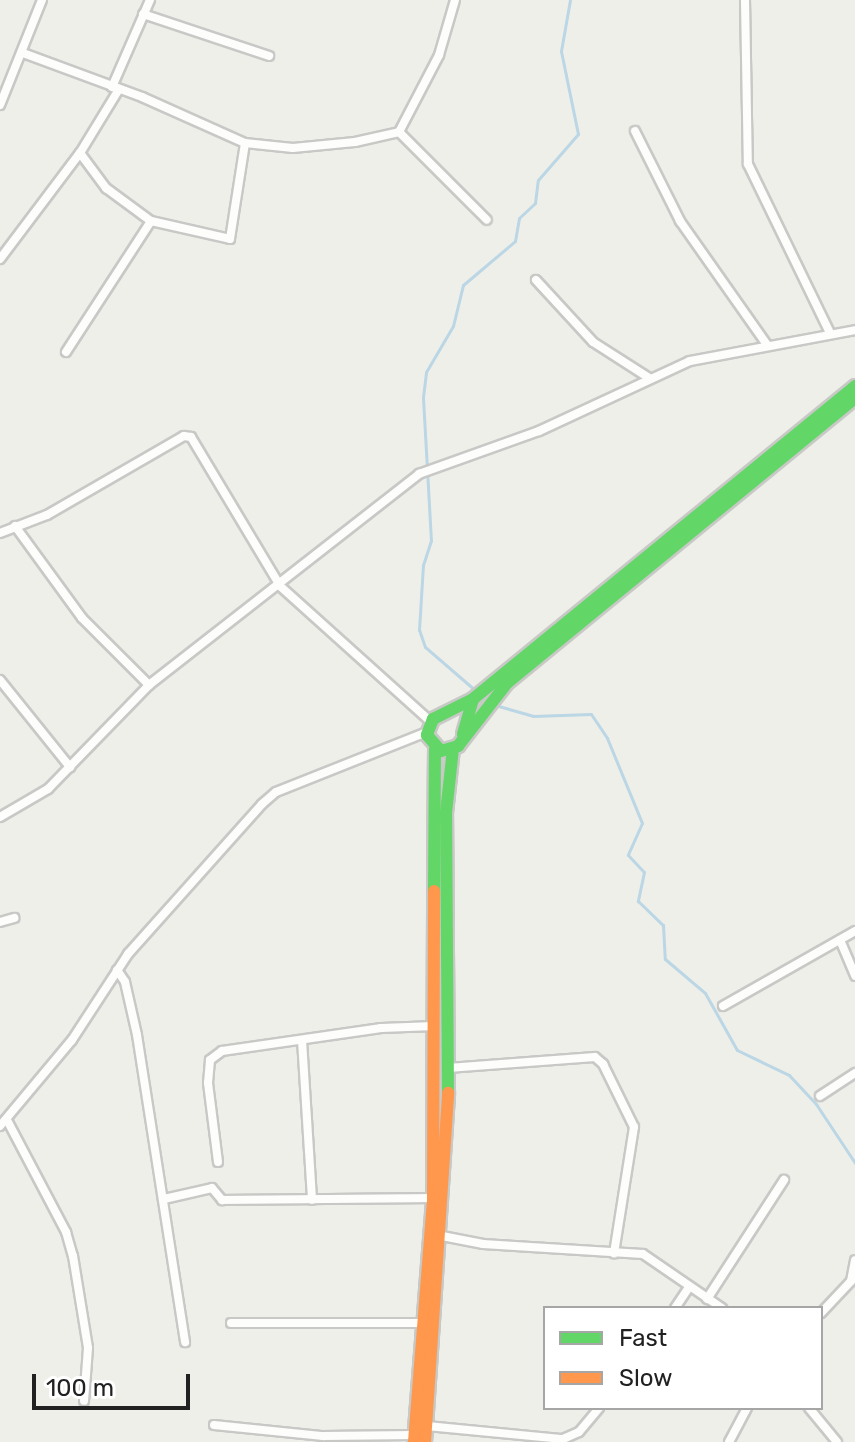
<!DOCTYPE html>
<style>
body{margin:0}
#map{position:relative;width:855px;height:1442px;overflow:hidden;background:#efefea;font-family:Rubik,sans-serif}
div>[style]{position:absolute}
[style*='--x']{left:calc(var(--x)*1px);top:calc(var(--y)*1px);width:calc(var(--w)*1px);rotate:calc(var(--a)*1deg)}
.stream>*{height:3px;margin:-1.5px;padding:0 1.5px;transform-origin:1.5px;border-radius:1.5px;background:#bbd6e4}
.roads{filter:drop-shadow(2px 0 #c8c8c6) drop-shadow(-2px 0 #c8c8c6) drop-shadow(0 2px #c8c8c6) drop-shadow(0 -2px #c8c8c6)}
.street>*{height:8px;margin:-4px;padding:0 4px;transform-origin:4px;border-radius:4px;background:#fdfdfc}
.fast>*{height:12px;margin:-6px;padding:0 6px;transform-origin:6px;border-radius:6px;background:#63d668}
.slow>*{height:12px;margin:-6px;padding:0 6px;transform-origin:6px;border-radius:6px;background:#ff974d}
span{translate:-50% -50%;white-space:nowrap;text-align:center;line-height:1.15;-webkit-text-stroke:7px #fff;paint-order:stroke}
.legend{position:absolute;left:543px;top:1306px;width:280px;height:104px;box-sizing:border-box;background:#fff;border:2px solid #a6a6a6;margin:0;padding:10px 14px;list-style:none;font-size:24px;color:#212121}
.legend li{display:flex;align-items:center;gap:16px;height:40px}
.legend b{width:40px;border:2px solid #a6a6a6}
.scale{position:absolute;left:32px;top:1374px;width:158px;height:36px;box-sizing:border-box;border:4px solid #212121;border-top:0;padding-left:10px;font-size:24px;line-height:28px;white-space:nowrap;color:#212121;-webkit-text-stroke:6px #fff;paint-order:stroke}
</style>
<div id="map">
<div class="stream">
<i style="--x:476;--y:691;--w:67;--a:-139.2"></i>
<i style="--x:425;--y:647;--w:18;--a:-109"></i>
<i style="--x:419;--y:630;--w:65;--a:-86.5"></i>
<i style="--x:423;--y:565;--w:25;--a:-72"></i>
<i style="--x:431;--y:541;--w:144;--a:-93.2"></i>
<i style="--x:423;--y:397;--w:25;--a:-83"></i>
<i style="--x:426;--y:372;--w:53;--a:-59.6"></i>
<i style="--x:453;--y:326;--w:42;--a:-76.3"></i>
<i style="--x:463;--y:285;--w:68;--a:-40.2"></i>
<i style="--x:515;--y:241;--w:23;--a:-80"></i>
<i style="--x:519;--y:218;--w:22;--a:-43"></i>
<i style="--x:535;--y:203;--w:23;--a:-83"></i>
<i style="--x:538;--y:180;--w:61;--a:-49"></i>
<i style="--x:578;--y:134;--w:85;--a:-101.6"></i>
<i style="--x:561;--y:51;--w:52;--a:-80"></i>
<i style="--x:495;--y:705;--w:40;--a:16"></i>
<i style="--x:533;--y:716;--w:58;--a:-2"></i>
<i style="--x:591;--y:714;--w:29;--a:56"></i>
<i style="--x:607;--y:738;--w:92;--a:67.6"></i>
<i style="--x:642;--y:823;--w:35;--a:114"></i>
<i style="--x:628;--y:855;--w:23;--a:47"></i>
<i style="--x:644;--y:872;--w:30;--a:102"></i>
<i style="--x:638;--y:901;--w:35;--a:44"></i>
<i style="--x:663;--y:925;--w:34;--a:87"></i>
<i style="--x:665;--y:959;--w:52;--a:40.4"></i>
<i style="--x:705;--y:993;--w:65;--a:60.7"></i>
<i style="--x:737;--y:1050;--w:58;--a:25.7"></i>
<i style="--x:789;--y:1075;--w:40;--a:47"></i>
<i style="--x:816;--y:1104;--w:71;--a:56.5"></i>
</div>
<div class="roads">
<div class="street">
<i style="--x:745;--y:0;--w:164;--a:89"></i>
<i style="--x:748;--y:164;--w:188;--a:64.1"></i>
<i style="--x:143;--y:14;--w:133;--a:18.4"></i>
<i style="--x:23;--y:53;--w:127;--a:20.3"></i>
<i style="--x:142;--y:97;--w:113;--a:24.1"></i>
<i style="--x:245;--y:143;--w:48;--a:5.9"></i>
<i style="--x:293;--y:148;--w:62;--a:-5.5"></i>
<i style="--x:355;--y:142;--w:45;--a:-12.8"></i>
<i style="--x:399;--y:132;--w:87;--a:-62.5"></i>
<i style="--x:439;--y:55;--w:57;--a:-73.8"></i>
<i style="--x:112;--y:87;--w:95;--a:-66.4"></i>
<i style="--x:0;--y:105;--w:113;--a:-68.2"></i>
<i style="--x:635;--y:131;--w:101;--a:63.4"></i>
<i style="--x:680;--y:221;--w:151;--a:54.9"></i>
<i style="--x:399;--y:132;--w:124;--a:45"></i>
<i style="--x:80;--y:153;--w:44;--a:53.4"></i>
<i style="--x:106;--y:188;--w:56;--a:36.3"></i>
<i style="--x:151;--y:221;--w:81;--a:12.8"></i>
<i style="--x:230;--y:239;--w:97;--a:-81.1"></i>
<i style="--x:0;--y:259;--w:133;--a:-53"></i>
<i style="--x:80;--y:153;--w:75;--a:-58.6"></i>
<i style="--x:536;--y:280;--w:84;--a:47.4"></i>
<i style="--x:593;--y:342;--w:67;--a:32.7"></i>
<i style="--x:66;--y:352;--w:156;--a:-57"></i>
<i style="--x:15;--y:526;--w:114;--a:53.9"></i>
<i style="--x:82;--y:618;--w:95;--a:45"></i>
<i style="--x:0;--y:533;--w:50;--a:-21"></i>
<i style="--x:47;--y:515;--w:158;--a:-30"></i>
<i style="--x:184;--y:436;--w:7;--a:8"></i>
<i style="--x:191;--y:437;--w:174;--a:59.1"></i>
<i style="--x:280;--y:586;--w:203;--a:42"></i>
<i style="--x:0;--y:680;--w:112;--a:51.2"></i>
<i style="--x:0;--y:817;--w:56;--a:-30.3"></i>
<i style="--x:48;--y:789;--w:145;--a:-45.8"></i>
<i style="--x:149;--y:685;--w:343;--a:-38"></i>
<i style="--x:419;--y:474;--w:127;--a:-19.7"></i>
<i style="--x:539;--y:431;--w:166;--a:-24.9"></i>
<i style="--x:690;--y:361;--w:168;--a:-10.6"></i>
<i style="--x:0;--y:922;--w:15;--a:-16"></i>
<i style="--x:840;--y:940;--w:39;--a:67"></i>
<i style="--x:117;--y:970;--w:14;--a:56"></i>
<i style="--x:125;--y:982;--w:54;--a:77.2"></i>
<i style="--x:137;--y:1035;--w:311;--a:81.1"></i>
<i style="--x:723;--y:1006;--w:152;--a:-29.6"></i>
<i style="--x:302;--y:1040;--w:160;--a:86.4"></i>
<i style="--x:448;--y:1068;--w:147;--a:-4.3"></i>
<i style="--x:595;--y:1057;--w:11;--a:41"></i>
<i style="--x:603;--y:1064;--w:70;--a:63.8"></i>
<i style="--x:634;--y:1127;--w:128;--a:99"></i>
<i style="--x:820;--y:1096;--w:42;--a:-33.3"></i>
<i style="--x:7;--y:1120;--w:127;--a:62.2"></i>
<i style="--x:66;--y:1232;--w:25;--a:74"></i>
<i style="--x:73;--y:1256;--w:93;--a:80.7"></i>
<i style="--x:88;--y:1348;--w:53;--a:94.3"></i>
<i style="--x:0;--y:1126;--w:112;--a:-50.1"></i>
<i style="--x:72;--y:1040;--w:103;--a:-56.9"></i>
<i style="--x:128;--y:954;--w:201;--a:-48.2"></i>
<i style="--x:262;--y:804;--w:18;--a:-41"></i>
<i style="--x:276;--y:792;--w:162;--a:-21.7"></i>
<i style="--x:218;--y:1162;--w:80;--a:-97.2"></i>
<i style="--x:208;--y:1083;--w:23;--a:-85"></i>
<i style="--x:210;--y:1060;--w:15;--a:-37"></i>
<i style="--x:222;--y:1051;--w:161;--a:-8.2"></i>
<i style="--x:381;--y:1028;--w:54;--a:-2.1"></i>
<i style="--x:164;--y:1199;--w:49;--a:-12.9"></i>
<i style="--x:212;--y:1188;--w:16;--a:50"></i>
<i style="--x:222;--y:1200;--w:211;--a:-0.5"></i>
<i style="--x:442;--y:1236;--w:42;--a:11"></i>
<i style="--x:483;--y:1244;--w:160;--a:3.6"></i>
<i style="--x:643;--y:1254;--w:96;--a:34.4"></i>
<i style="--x:707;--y:1299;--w:142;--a:-57.1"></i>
<i style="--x:675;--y:1308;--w:25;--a:-56"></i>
<i style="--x:821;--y:1313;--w:44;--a:-46.8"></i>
<i style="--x:851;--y:1281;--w:21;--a:-79"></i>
<i style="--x:231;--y:1323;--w:192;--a:0"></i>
<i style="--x:809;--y:1408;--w:44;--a:50.5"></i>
<i style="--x:214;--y:1425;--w:110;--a:5.8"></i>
<i style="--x:323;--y:1436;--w:92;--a:-0.6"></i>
<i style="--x:427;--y:1426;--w:137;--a:5.5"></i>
<i style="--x:563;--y:1439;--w:17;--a:-24"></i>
<i style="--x:579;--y:1432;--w:31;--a:-50"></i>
<i style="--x:729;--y:1442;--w:38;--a:-62"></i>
</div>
<div class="fast">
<i style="--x:473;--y:699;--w:494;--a:-39.3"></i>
<i style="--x:463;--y:734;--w:36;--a:-74"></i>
<i style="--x:473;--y:699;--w:45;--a:153.4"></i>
<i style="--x:433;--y:719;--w:17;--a:111"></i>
<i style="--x:427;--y:735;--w:21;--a:49"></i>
<i style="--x:441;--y:751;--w:18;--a:-16"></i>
<i style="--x:458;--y:746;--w:80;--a:-52.1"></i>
<i style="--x:507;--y:683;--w:450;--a:-39.3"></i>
<i style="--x:434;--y:891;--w:142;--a:-89.6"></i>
<i style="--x:448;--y:1093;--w:280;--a:-90.4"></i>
<i style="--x:446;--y:813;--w:64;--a:-83.8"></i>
</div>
<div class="slow">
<i style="--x:414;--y:1442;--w:245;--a:-85.5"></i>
<i style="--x:433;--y:1198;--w:307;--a:-89.8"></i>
<i style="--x:425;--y:1442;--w:350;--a:-86.2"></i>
</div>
</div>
<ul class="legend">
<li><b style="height:10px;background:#63d668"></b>Fast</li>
<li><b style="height:10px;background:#ff974d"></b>Slow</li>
</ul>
<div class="scale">100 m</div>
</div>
